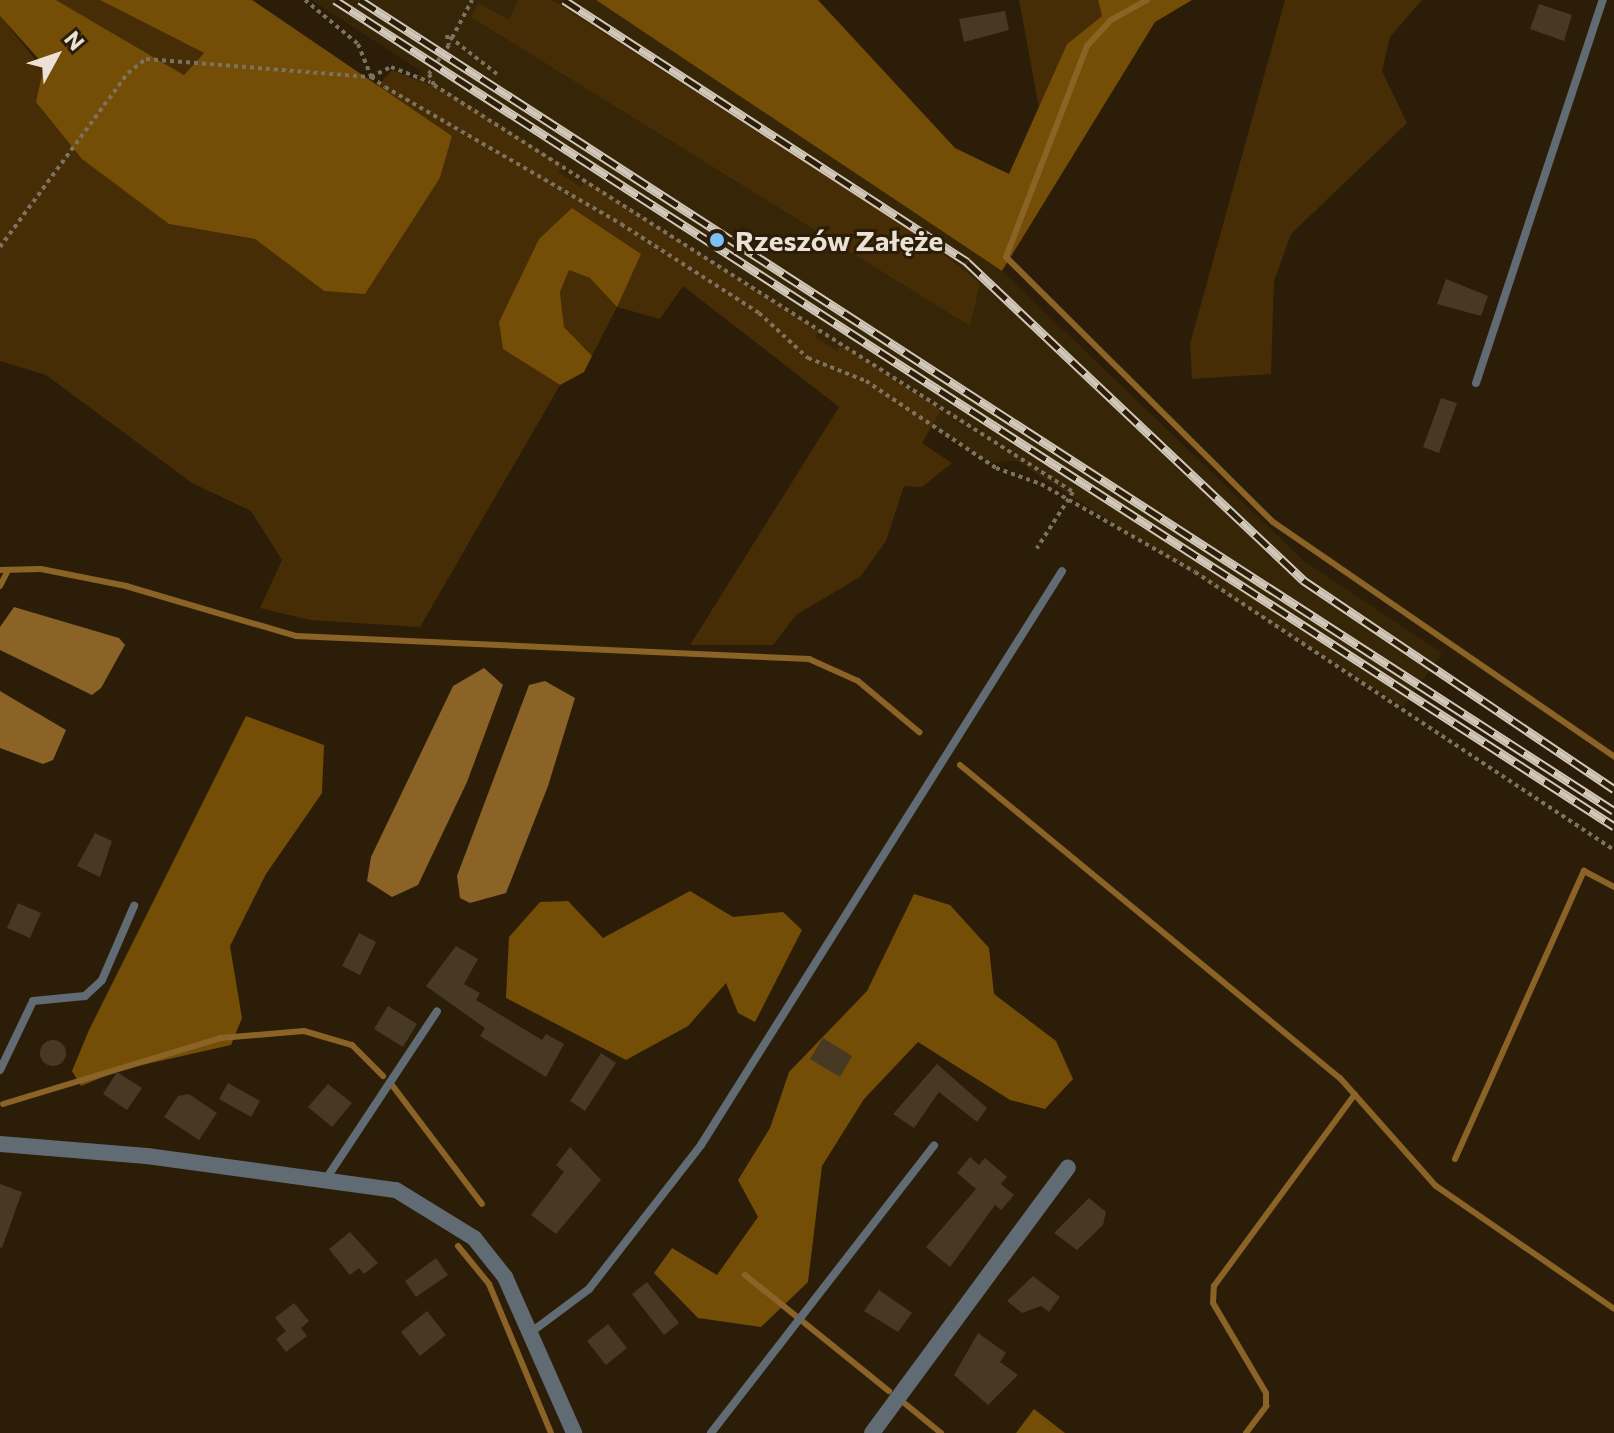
<!DOCTYPE html>
<meta charset="utf-8">
<style>
body{margin:0}
#map{position:relative;width:1614px;height:1433px;overflow:hidden;background:#2b1d08;font-family:Commissioner,sans-serif}
div>[style]{position:absolute}
[style*='--x']{left:calc(var(--x)*1px);top:calc(var(--y)*1px);width:calc(var(--w)*1px);rotate:calc(var(--a)*1deg)}
.built>*{inset:0;background:#372508}
.green>*{inset:0;background:#462d05}
.forest>*{inset:0;background:#744d07}
.water>*{inset:0;background:#8b6326}
.stream>*{height:6px;margin:-3px;padding:0 3px;transform-origin:3px;border-radius:3px;background:#8b6326}
.building>*{inset:0;background:#483924}
.round{border-radius:50%}
.path>*{height:4px;margin-top:-2px;transform-origin:0;background:repeating-linear-gradient(90deg,#7d715f 0 4px,transparent 0 8px)}
.service>*{height:8px;margin:-4px;padding:0 4px;transform-origin:4px;border-radius:4px;background:#616b74}
.minor>*{height:16px;margin:-8px;padding:0 8px;transform-origin:8px;border-radius:8px;background:#616b74}
.rail>*{height:9px;margin-top:-4.5px;transform-origin:0;background:repeating-linear-gradient(90deg,#2b1d08 0 18px,#d2c8ba 0 36px);box-sizing:border-box;border-block:2px solid #d2c8ba}
.dots>*{width:22px;height:22px;translate:-50% -50%;box-sizing:border-box;border:4px solid #2b1d08;border-radius:50%}
span{translate:-50% -50%;white-space:nowrap;text-align:center;line-height:1.15;-webkit-text-stroke:6px #2b1d08;paint-order:stroke}
.poi-label{font-size:28px;color:#ebe2d5;font-weight:700}
.left{translate:0 -50%;text-align:left}
.north{position:absolute;left:16px;top:16px;width:80px;height:80px;-webkit-text-stroke:6px #2b1d08;paint-order:stroke;rotate:50deg;font-size:22px;font-weight:700;line-height:32px;text-align:center;color:#ebe2d5}
.north::after{content:'';display:block;margin:auto;width:28px;height:36px;background:#ebe2d5;clip-path:polygon(50% 0,100% 100%,50% 72%,0 100%)}
</style>
<div id="map">
<div class="built">
<i style="clip-path:polygon(311px 0,596px 0,1002px 271px,1303px 560px,1442px 653px,1403px 707px,1016px 461px,990px 463px,403px 97px,421px 71px)"></i>
</div>
<div class="green">
<i style="clip-path:polygon(56px 0,100px 0,204px 53px,184px 75px)"></i>
<i style="clip-path:polygon(518px 0,552px 0,923px 238px,980px 283px,970px 326px,471px 17px,478px 3px,509px 20px)"></i>
<i style="clip-path:polygon(1019px 0,1098px 0,1102px 16px,1067px 44px,1039px 108px)"></i>
<i style="clip-path:polygon(1285px 0,1422px 0,1390px 37px,1382px 71px,1407px 123px,1291px 234px,1274px 281px,1271px 374px,1192px 379px,1190px 344px)"></i>
<i style="clip-path:polygon(0 16px,169px 224px,255px 239px,324px 291px,365px 293px,440px 178px,452px 136px,378px 86px,392px 70px,449px 93px,562px 164px,558px 172px,581px 187px,586px 180px,819px 331px,815px 337px,837px 351px,841px 345px,941px 410px,922px 443px,952px 463px,922px 487px,904px 486px,886px 541px,860px 577px,796px 615px,773px 645px,690px 645px,839px 407px,683px 286px,660px 319px,617px 307px,592px 356px,564px 327px,560px 292px,569px 269px,590px 278px,572px 208px,503px 349px,560px 385px,420px 627px,310px 620px,260px 608px,282px 560px,251px 511px,192px 483px,46px 375px,0 361px)"></i>
</div>
<div class="forest">
<i style="clip-path:polygon(0 0,56px 0,184px 75px,204px 53px,100px 0,252px 0,452px 136px,440px 178px,365px 294px,324px 291px,255px 239px,169px 224px,82px 159px,36px 102px,44px 65px,0 16px)"></i>
<i style="clip-path:polygon(596px 0,818px 0,955px 148px,1009px 174px,1067px 44px,1102px 16px,1098px 0,1192px 0,1155px 22px,1002px 271px)"></i>
<i style="clip-path:polygon(572px 208px,641px 254px,617px 307px,590px 278px,569px 270px,560px 292px,564px 327px,592px 356px,584px 372px,560px 385px,503px 349px,499px 322px,539px 239px)"></i>
<i style="clip-path:polygon(246px 716px,324px 745px,322px 793px,266px 874px,230px 946px,242px 1018px,231px 1045px,120px 1070px,81px 1086px,72px 1071px,89px 1030px)"></i>
<i style="clip-path:polygon(690px 891px,733px 917px,783px 912px,802px 930px,755px 1022px,738px 1013px,726px 983px,688px 1026px,626px 1060px,506px 998px,509px 937px,540px 902px,568px 901px,603px 938px)"></i>
<i style="clip-path:polygon(914px 894px,950px 905px,989px 948px,994px 994px,1056px 1041px,1073px 1079px,1045px 1109px,1010px 1100px,918px 1042px,864px 1099px,822px 1166px,808px 1282px,761px 1327px,698px 1318px,654px 1273px,672px 1248px,717px 1275px,758px 1217px,738px 1180px,770px 1128px,789px 1072px,867px 991px)"></i>
<i style="clip-path:polygon(1034px 1409px,1065px 1433px,1016px 1433px)"></i>
</div>
<div class="water">
<i style="clip-path:polygon(14px 607px,119px 638px,125px 645px,101px 688px,92px 695px,0 650px,0 627px)"></i>
<i style="clip-path:polygon(484px 668px,503px 685px,467px 782px,418px 885px,392px 897px,367px 881px,371px 857px,453px 686px)"></i>
<i style="clip-path:polygon(545px 681px,575px 698px,548px 786px,506px 893px,470px 903px,460px 898px,457px 876px,529px 685px)"></i>
<i style="clip-path:polygon(0 691px,66px 730px,53px 760px,43px 764px,0 748px)"></i>
</div>
<div class="stream">
<i style="--x:1147;--y:0;--w:41;--a:150.9"></i>
<i style="--x:1111;--y:20;--w:35;--a:133"></i>
<i style="--x:1087;--y:46;--w:226;--a:111"></i>
<i style="--x:1006;--y:257;--w:376;--a:44.8"></i>
<i style="--x:1273;--y:522;--w:414;--a:34.5"></i>
<i style="--x:0;--y:570;--w:41;--a:-1.4"></i>
<i style="--x:41;--y:569;--w:87;--a:11.3"></i>
<i style="--x:126;--y:586;--w:177;--a:16.4"></i>
<i style="--x:296;--y:636;--w:514;--a:2.57"></i>
<i style="--x:809;--y:659;--w:54;--a:24.2"></i>
<i style="--x:858;--y:681;--w:80;--a:39.9"></i>
<i style="--x:0;--y:586;--w:18;--a:-63"></i>
<i style="--x:960;--y:765;--w:492;--a:39.5"></i>
<i style="--x:1340;--y:1078;--w:144;--a:48.4"></i>
<i style="--x:1436;--y:1186;--w:216;--a:34.6"></i>
<i style="--x:392;--y:1085;--w:149;--a:52.9"></i>
<i style="--x:3;--y:1104;--w:227;--a:-16.9"></i>
<i style="--x:220;--y:1038;--w:84;--a:-4.8"></i>
<i style="--x:304;--y:1031;--w:50;--a:16.3"></i>
<i style="--x:352;--y:1045;--w:44;--a:45"></i>
<i style="--x:1455;--y:1159;--w:316;--a:-65.9"></i>
<i style="--x:1584;--y:871;--w:34;--a:28"></i>
<i style="--x:458;--y:1246;--w:49;--a:50.8"></i>
<i style="--x:489;--y:1284;--w:161;--a:67.4"></i>
<i style="--x:745;--y:1275;--w:185;--a:38.9"></i>
<i style="--x:903;--y:1402;--w:49;--a:39.2"></i>
<i style="--x:1246;--y:1433;--w:34;--a:-53"></i>
<i style="--x:1266;--y:1406;--w:13;--a:-90"></i>
<i style="--x:1266;--y:1393;--w:104;--a:-120.5"></i>
<i style="--x:1213;--y:1303;--w:17;--a:-87"></i>
<i style="--x:1214;--y:1286;--w:238;--a:-53.7"></i>
</div>
<div class="building">
<i style="clip-path:polygon(1539px 4px,1572px 15px,1564px 41px,1530px 29px)"></i>
<i style="clip-path:polygon(1005px 11px,1009px 30px,964px 42px,959px 19px)"></i>
<i style="clip-path:polygon(1446px 279px,1488px 296px,1481px 316px,1437px 304px)"></i>
<i style="clip-path:polygon(1441px 398px,1457px 403px,1439px 453px,1423px 447px)"></i>
<i style="clip-path:polygon(95px 833px,112px 841px,100px 877px,77px 866px)"></i>
<i style="clip-path:polygon(18px 903px,41px 913px,30px 938px,7px 928px)"></i>
<i style="clip-path:polygon(359px 933px,376px 942px,360px 975px,342px 966px)"></i>
<i style="clip-path:polygon(456px 946px,478px 959px,464px 984px,480px 993px,476px 1000px,542px 1040px,546px 1034px,564px 1044px,546px 1077px,480px 1036px,485px 1028px,426px 986px)"></i>
<i style="clip-path:polygon(388px 1006px,417px 1024px,403px 1047px,374px 1029px)"></i>
<i style="clip-path:polygon(823px 1038px,852px 1056px,840px 1077px,810px 1059px)"></i>
<i class="round" style="left:40px;top:1040px;width:26px;height:26px"></i>
<i style="clip-path:polygon(601px 1053px,616px 1063px,585px 1111px,570px 1101px)"></i>
<i style="clip-path:polygon(937px 1064px,987px 1108px,977px 1122px,939px 1092px,914px 1128px,893px 1114px)"></i>
<i style="clip-path:polygon(117px 1072px,142px 1088px,127px 1110px,103px 1094px)"></i>
<i style="clip-path:polygon(228px 1083px,260px 1101px,251px 1117px,219px 1099px)"></i>
<i style="clip-path:polygon(328px 1084px,352px 1103px,332px 1127px,308px 1107px)"></i>
<i style="clip-path:polygon(189px 1094px,217px 1113px,199px 1140px,164px 1117px,178px 1096px)"></i>
<i style="clip-path:polygon(570px 1147px,601px 1180px,556px 1234px,531px 1215px,564px 1172px,556px 1165px)"></i>
<i style="clip-path:polygon(970px 1157px,979px 1165px,985px 1158px,1007px 1177px,1001px 1184px,1014px 1195px,1001px 1210px,995px 1205px,950px 1267px,926px 1247px,976px 1189px,957px 1173px)"></i>
<i style="clip-path:polygon(0 1184px,22px 1192px,2px 1248px,0 1247px)"></i>
<i style="clip-path:polygon(1089px 1198px,1106px 1212px,1103px 1225px,1077px 1250px,1054px 1233px)"></i>
<i style="clip-path:polygon(350px 1232px,378px 1263px,364px 1274px,359px 1268px,350px 1275px,329px 1249px)"></i>
<i style="clip-path:polygon(436px 1258px,448px 1275px,416px 1297px,405px 1281px)"></i>
<i style="clip-path:polygon(1033px 1276px,1060px 1297px,1049px 1312px,1041px 1306px,1022px 1313px,1007px 1301px)"></i>
<i style="clip-path:polygon(647px 1282px,679px 1323px,664px 1335px,632px 1294px)"></i>
<i style="clip-path:polygon(879px 1290px,912px 1313px,898px 1332px,864px 1311px)"></i>
<i style="clip-path:polygon(294px 1303px,309px 1321px,301px 1328px,307px 1336px,286px 1352px,276px 1339px,286px 1331px,275px 1318px)"></i>
<i style="clip-path:polygon(427px 1311px,446px 1335px,420px 1356px,401px 1332px)"></i>
<i style="clip-path:polygon(608px 1324px,627px 1348px,606px 1365px,587px 1341px)"></i>
<i style="clip-path:polygon(978px 1333px,1006px 1353px,1000px 1362px,1018px 1375px,988px 1405px,954px 1375px)"></i>
</div>
<div class="path">
<i style="--x:305;--y:0;--w:69;--a:39.7"></i>
<i style="--x:358;--y:44;--w:35;--a:68"></i>
<i style="--x:371;--y:77;--w:17;--a:36"></i>
<i style="--x:385;--y:87;--w:273;--a:30.1"></i>
<i style="--x:621;--y:224;--w:164;--a:32.8"></i>
<i style="--x:759;--y:313;--w:67;--a:42.6"></i>
<i style="--x:808;--y:358;--w:62;--a:21.6"></i>
<i style="--x:866;--y:381;--w:156;--a:33.8"></i>
<i style="--x:996;--y:468;--w:48;--a:19.6"></i>
<i style="--x:1041;--y:484;--w:177;--a:29.7"></i>
<i style="--x:1195;--y:572;--w:503;--a:33.56"></i>
<i style="--x:452;--y:38;--w:43;--a:-62.2"></i>
<i style="--x:497;--y:74;--w:63;--a:-142"></i>
<i style="--x:447;--y:35;--w:10;--a:79"></i>
<i style="--x:449;--y:45;--w:35;--a:125"></i>
<i style="--x:429;--y:74;--w:12;--a:66"></i>
<i style="--x:434;--y:85;--w:758;--a:32.49"></i>
<i style="--x:1073;--y:492;--w:67;--a:122.7"></i>
<i style="--x:0;--y:247;--w:216;--a:-53.7"></i>
<i style="--x:128;--y:73;--w:23;--a:-38"></i>
<i style="--x:146;--y:59;--w:226;--a:4.6"></i>
<i style="--x:371;--y:77;--w:22;--a:-27"></i>
<i style="--x:391;--y:67;--w:42;--a:21"></i>
</div>
<div class="service">
<i style="--x:1476;--y:383;--w:404;--a:-71.7"></i>
<i style="--x:0;--y:1070;--w:76;--a:-64.4"></i>
<i style="--x:33;--y:1001;--w:52;--a:-5.5"></i>
<i style="--x:85;--y:996;--w:23;--a:-43"></i>
<i style="--x:102;--y:980;--w:81;--a:-66.6"></i>
<i style="--x:326;--y:1179;--w:201;--a:-56.5"></i>
<i style="--x:530;--y:1333;--w:74;--a:-36.7"></i>
<i style="--x:589;--y:1289;--w:182;--a:-52.1"></i>
<i style="--x:701;--y:1145;--w:678;--a:-57.83"></i>
<i style="--x:711;--y:1433;--w:364;--a:-52.2"></i>
</div>
<div class="minor">
<i style="--x:0;--y:1144;--w:147;--a:4.7"></i>
<i style="--x:147;--y:1156;--w:251;--a:7.8"></i>
<i style="--x:396;--y:1190;--w:92;--a:31.6"></i>
<i style="--x:474;--y:1238;--w:50;--a:51.5"></i>
<i style="--x:505;--y:1277;--w:171;--a:66.1"></i>
<i style="--x:872;--y:1433;--w:330;--a:-53.6"></i>
</div>
<div class="rail">
<i style="--x:335;--y:0;--w:1523;--a:32.86"></i>
<i style="--x:360;--y:0;--w:1493;--a:32.89"></i>
<i style="--x:564;--y:0;--w:481;--a:33"></i>
<i style="--x:967;--y:262;--w:463;--a:43.4"></i>
<i style="--x:1303;--y:580;--w:375;--a:33.9"></i>
</div>
<div class="dots">
<i style="left:717px;top:240px;background:#7abff8"></i>
</div>
<div class="poi-label">
<span class="left" style="left:735px;top:240px">Rzeszów Załęże</span>
</div>
<div class="north">N</div>
</div>
